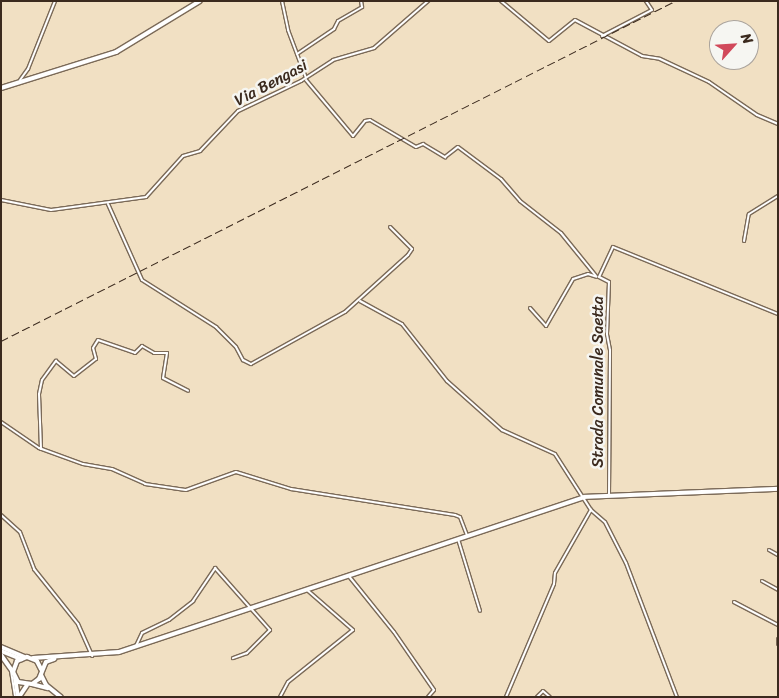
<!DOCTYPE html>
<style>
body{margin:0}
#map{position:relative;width:779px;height:698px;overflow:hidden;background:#f1e0c3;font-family:Sriracha,sans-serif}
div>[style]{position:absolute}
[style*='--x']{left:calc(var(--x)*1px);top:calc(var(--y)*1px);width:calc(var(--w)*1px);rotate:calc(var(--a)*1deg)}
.roads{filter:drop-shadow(1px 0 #7b6a58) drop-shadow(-1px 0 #7b6a58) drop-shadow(0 1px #7b6a58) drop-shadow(0 -1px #7b6a58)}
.street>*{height:2px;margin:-1px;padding:0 1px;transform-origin:1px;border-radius:1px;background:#fff}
.secondary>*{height:4px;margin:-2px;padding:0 2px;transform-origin:2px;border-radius:2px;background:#fff}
.rail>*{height:1px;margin-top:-0.5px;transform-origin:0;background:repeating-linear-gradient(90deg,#3b2a1e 0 8px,transparent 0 12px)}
span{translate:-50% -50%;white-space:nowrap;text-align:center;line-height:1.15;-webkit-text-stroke:5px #f6f6f2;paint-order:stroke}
.street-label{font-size:16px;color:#3b2a1e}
.frame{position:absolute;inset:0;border:2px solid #3b2a1e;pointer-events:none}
.north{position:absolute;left:709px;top:20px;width:50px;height:50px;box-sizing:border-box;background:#f6f6f2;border:1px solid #aba49d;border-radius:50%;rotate:64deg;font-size:14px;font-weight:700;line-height:20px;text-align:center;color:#3b2a1e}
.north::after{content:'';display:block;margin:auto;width:18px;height:22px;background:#d1495b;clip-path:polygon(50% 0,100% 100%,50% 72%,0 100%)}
</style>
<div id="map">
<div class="roads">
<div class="street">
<i style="--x:282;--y:1;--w:30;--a:78"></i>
<i style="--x:288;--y:30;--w:51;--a:69.4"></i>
<i style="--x:501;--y:1;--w:62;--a:39.8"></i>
<i style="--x:549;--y:41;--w:33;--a:-39"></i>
<i style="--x:575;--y:20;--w:76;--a:28.2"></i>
<i style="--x:642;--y:56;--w:18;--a:9"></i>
<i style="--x:660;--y:59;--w:54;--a:25.1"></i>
<i style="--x:709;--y:82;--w:58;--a:34.5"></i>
<i style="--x:757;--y:115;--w:23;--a:23"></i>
<i style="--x:602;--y:36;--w:56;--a:-27.5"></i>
<i style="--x:652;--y:10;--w:11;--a:-124"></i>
<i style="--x:297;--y:54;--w:45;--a:-34"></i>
<i style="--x:334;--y:29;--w:9;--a:-63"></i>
<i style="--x:338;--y:21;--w:28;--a:-30"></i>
<i style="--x:362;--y:7;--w:6;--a:-99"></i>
<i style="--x:20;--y:80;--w:14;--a:-54"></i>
<i style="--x:28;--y:69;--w:73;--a:-68.3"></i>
<i style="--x:306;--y:80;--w:73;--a:50"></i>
<i style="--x:353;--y:136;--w:19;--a:-51"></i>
<i style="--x:365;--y:121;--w:5;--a:-11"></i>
<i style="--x:370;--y:120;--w:53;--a:30.4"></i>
<i style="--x:416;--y:147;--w:8;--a:-23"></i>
<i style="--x:423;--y:144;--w:26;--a:31"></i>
<i style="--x:445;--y:157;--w:16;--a:-38"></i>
<i style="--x:458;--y:147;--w:54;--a:36.7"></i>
<i style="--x:501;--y:179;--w:29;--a:49"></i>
<i style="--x:520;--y:201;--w:52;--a:38"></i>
<i style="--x:561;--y:233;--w:55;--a:50.9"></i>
<i style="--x:1;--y:200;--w:51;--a:11.3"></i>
<i style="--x:51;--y:210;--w:96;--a:-7.8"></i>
<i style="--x:146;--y:197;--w:55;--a:-47.9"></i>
<i style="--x:183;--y:156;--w:18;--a:-16"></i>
<i style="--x:200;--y:151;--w:55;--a:-46.5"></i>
<i style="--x:238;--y:111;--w:70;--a:-25.5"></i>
<i style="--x:301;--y:81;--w:38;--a:-33"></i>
<i style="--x:333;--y:60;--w:43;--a:-16.3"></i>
<i style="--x:374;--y:48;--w:72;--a:-41"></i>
<i style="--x:108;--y:204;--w:83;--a:65.9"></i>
<i style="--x:142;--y:280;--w:88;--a:32.4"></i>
<i style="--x:216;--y:327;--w:28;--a:45"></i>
<i style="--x:236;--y:347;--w:15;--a:62"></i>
<i style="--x:243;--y:360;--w:9;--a:27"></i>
<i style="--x:251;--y:364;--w:107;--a:-29"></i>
<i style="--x:345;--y:312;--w:85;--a:-42.1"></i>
<i style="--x:408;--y:255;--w:7;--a:-56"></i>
<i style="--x:412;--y:249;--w:31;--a:-135"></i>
<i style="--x:744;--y:241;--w:27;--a:-80"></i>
<i style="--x:749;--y:214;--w:34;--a:-32"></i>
<i style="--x:360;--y:301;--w:48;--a:28.7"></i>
<i style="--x:402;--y:324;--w:73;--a:51.7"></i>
<i style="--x:447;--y:381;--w:74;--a:41.7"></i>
<i style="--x:502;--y:430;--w:58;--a:24.4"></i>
<i style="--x:555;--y:454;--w:67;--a:57.3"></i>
<i style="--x:591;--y:510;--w:18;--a:41"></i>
<i style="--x:605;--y:522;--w:46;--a:62.9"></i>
<i style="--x:626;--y:563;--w:143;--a:69.2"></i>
<i style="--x:530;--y:308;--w:24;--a:48"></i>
<i style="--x:546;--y:326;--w:54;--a:-60.1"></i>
<i style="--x:573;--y:279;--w:16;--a:-18"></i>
<i style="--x:588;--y:274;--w:9;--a:18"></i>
<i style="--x:1;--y:422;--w:46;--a:34.4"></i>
<i style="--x:39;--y:448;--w:47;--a:20"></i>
<i style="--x:83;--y:464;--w:29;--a:10"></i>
<i style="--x:112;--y:469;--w:36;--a:24"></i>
<i style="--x:145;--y:484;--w:41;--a:8.3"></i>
<i style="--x:186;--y:490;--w:53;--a:-19.8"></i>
<i style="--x:236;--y:472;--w:58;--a:17.2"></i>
<i style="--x:291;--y:489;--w:166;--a:9"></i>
<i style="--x:455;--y:515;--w:5;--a:22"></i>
<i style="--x:460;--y:517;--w:19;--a:69"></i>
<i style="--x:41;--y:449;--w:55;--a:-92.1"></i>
<i style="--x:39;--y:394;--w:14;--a:-78"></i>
<i style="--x:42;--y:380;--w:24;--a:-54"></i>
<i style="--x:56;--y:361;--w:23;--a:40"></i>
<i style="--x:74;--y:376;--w:28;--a:-38"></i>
<i style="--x:96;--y:359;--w:11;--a:-105"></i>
<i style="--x:93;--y:348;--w:9;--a:-58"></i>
<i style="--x:98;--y:340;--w:39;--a:19"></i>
<i style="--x:135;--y:353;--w:10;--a:-45"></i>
<i style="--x:142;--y:346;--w:14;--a:30"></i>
<i style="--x:154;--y:353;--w:13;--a:0"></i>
<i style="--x:167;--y:353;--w:25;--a:99"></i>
<i style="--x:163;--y:378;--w:28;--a:27"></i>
<i style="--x:609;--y:495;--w:145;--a:-89.6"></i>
<i style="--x:610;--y:350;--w:16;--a:-101"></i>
<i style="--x:607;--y:334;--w:52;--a:-87.8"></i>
<i style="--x:609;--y:282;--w:11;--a:-153"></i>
<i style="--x:599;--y:277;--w:33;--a:-65"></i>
<i style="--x:613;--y:247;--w:178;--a:22.1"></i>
<i style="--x:1;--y:515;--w:25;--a:42"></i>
<i style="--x:20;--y:532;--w:40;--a:69"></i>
<i style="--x:34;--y:569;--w:70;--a:51.3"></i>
<i style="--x:78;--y:624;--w:35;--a:66"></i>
<i style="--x:458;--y:539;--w:75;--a:73"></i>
<i style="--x:769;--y:550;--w:10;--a:29"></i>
<i style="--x:348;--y:575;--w:73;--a:51.1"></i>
<i style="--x:394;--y:632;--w:70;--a:55.4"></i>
<i style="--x:434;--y:690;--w:9;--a:131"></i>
<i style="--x:762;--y:581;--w:18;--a:29"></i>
<i style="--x:734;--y:602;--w:50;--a:27.6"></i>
<i style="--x:778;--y:639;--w:5;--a:90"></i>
<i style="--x:136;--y:646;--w:14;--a:-65"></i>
<i style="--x:142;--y:633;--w:30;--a:-26"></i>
<i style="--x:169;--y:620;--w:31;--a:-38"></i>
<i style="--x:193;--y:601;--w:40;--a:-56"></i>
<i style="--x:215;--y:568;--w:83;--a:48.4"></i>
<i style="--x:270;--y:630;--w:33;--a:135"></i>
<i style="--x:247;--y:653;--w:15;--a:160"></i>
<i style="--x:11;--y:671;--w:26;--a:81"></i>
<i style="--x:280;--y:697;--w:17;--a:-62"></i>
<i style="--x:288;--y:682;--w:83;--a:-38.7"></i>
<i style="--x:353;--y:630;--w:62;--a:-138.9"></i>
<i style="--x:506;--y:697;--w:123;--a:-67"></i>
<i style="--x:554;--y:584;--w:11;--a:-85"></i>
<i style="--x:555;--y:573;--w:73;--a:-60.3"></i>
<i style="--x:537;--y:697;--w:8;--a:-45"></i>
<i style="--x:543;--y:691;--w:9;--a:41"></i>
</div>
<div class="secondary">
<i style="--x:1;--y:88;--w:121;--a:-17.4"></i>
<i style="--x:116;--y:52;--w:98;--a:-31.3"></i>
<i style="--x:1;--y:647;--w:25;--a:23"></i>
<i style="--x:1;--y:651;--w:22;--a:22"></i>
<i style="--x:1;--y:655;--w:21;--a:55"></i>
<i style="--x:33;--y:658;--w:86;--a:-4"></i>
<i style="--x:119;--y:652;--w:490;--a:-18.4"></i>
<i style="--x:584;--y:497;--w:194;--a:-2.4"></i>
<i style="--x:41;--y:669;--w:9;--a:-117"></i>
<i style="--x:37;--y:661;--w:11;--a:-158"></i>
<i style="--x:27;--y:657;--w:11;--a:158"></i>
<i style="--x:17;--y:661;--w:12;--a:110"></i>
<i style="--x:13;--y:672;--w:11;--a:63"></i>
<i style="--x:18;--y:682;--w:14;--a:8"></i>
<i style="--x:32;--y:684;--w:9;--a:-36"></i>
<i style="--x:39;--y:679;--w:18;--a:-68"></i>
<i style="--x:46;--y:662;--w:9;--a:-21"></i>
<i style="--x:41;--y:675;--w:11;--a:63"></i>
<i style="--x:46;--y:685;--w:19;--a:39"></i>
<i style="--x:15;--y:678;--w:19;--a:81"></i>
<i style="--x:32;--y:684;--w:16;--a:15"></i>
<i style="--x:19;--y:697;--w:14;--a:-56"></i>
</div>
</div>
<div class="rail">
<i style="--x:1;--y:341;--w:755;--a:-26.77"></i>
</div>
<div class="street-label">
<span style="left:271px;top:83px;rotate:-28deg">Via Bengasi</span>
<span style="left:598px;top:382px;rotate:-90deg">Strada Comunale Saetta</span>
</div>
<div class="frame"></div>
<div class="north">N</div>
</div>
